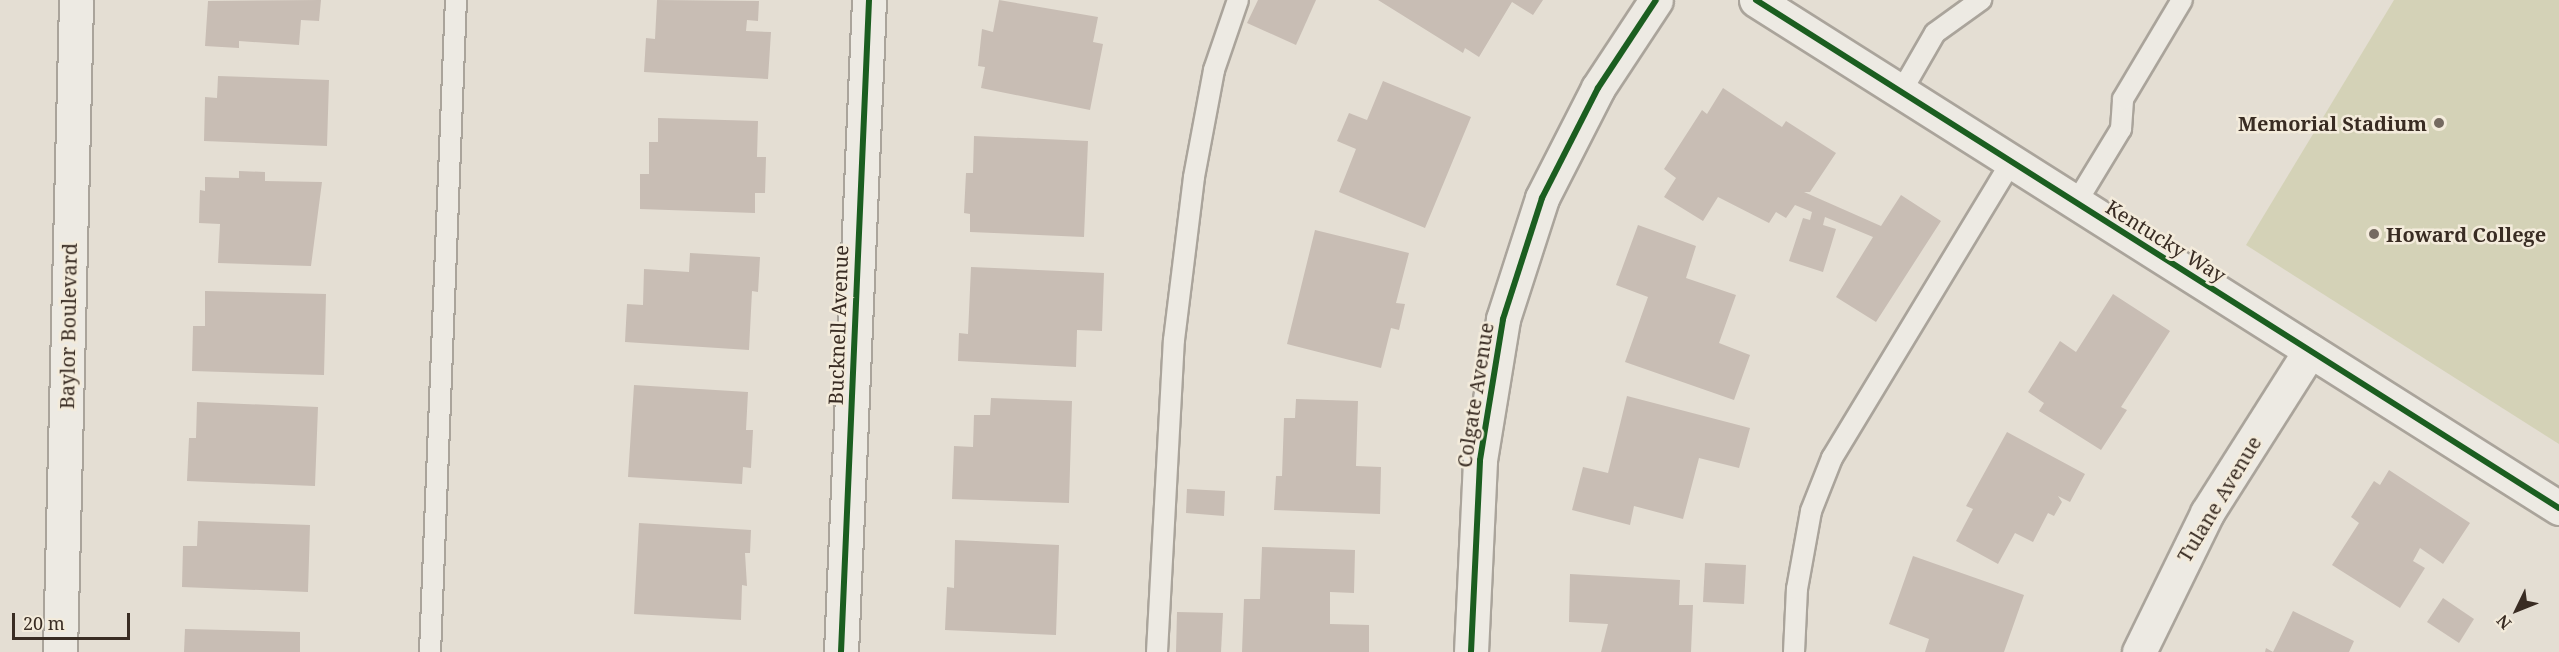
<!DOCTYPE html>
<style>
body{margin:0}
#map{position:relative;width:2559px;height:652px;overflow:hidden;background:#e4ded3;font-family:"Noto Serif",serif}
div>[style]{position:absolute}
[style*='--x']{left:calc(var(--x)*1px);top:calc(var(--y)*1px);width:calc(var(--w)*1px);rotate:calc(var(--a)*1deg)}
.green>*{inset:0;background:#d4d2b7}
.building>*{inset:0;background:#c8bdb4}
.roads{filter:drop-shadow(2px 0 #aaa49b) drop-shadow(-2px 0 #aaa49b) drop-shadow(0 2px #aaa49b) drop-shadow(0 -2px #aaa49b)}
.service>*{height:20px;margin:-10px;padding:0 10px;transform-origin:10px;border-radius:10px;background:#edeae3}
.minor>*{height:33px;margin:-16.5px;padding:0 16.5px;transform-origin:16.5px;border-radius:16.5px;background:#edeae3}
.cycleway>*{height:6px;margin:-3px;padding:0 3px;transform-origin:3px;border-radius:3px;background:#1b5e20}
.dots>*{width:16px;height:16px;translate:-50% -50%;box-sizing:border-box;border:3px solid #f3ebdb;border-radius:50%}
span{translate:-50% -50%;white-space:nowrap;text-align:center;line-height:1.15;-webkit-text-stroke:5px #f3ebdb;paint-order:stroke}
.poi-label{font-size:20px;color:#392c23;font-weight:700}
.right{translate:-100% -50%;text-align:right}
.left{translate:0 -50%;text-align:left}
.street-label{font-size:20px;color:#392c23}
.north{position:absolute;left:2487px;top:580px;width:60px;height:60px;-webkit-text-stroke:4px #f3ebdb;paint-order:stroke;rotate:227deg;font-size:16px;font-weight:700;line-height:24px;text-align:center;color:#392c23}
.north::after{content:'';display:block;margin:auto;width:21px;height:27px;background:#392c23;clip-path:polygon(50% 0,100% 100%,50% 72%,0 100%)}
.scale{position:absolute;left:12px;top:613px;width:118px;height:27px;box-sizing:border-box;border:3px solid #392c23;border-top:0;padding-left:8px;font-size:18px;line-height:21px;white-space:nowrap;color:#392c23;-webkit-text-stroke:4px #f3ebdb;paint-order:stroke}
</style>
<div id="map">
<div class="green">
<i style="clip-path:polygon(2394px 0,2559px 0,2559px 444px,2246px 245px)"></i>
</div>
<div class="building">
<i style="clip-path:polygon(321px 0,319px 21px,301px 20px,299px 45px,239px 41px,239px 48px,205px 46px,208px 1px)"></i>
<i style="clip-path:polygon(657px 0,759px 1px,758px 21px,747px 20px,746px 31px,771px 32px,768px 79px,644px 72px,646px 38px,655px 39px)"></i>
<i style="clip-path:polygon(999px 0,1098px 17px,1093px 42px,1103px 44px,1090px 110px,981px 88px,985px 67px,978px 66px,982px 29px,993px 32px)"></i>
<i style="clip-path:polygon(1258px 0,1316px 0,1296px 45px,1247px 23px)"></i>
<i style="clip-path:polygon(1378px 0,1543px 0,1533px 15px,1512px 2px,1479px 57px,1465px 48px,1463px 53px)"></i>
<i style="clip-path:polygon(218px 76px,329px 80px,327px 146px,204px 141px,205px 97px,217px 98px)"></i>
<i style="clip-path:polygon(1383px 81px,1471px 117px,1425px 228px,1339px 192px,1356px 149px,1337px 141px,1349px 113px,1367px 120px)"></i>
<i style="clip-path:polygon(1723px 88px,1782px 127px,1786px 121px,1836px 153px,1810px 192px,1804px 192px,1881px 226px,1901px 195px,1941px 221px,1876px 322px,1836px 297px,1873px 237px,1825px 217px,1823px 225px,1836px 229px,1823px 272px,1789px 261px,1803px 218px,1810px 220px,1812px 212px,1795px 205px,1786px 218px,1776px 212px,1769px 223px,1718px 197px,1703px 221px,1664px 197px,1676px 178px,1664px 169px,1702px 110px,1707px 114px)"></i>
<i style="clip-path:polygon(658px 118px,758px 121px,757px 157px,766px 157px,765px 193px,755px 193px,755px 213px,640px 209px,640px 174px,649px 174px,649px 142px,658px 142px)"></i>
<i style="clip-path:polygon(974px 136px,1088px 141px,1084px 237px,970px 232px,970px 214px,964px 213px,966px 173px,973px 173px)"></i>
<i style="clip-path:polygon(239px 171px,265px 172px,265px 181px,322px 182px,311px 266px,218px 263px,220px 224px,199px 223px,200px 190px,205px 191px,205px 177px,239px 178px)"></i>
<i style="clip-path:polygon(1638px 225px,1696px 246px,1686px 278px,1736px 295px,1719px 343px,1750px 355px,1734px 400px,1625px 362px,1648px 297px,1616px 285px)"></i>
<i style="clip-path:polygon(1315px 230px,1409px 253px,1396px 303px,1405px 304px,1399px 330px,1391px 328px,1381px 368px,1287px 344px)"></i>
<i style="clip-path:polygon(690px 253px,760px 257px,758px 292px,752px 291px,749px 350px,625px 342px,627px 304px,643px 305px,644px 269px,689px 272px)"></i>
<i style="clip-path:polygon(971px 267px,1104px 273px,1102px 331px,1077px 330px,1076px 367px,958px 361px,959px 333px,968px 334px)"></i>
<i style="clip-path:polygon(205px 291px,326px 294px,324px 375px,192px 371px,193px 326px,205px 326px)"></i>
<i style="clip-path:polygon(2113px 294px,2170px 331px,2121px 407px,2127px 410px,2101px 450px,2039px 411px,2044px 403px,2028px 392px,2060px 341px,2076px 352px)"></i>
<i style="clip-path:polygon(634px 385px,748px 392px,746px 430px,753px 430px,751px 468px,743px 467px,742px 484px,628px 477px)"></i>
<i style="clip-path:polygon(1627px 396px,1750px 428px,1739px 468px,1699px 458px,1683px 519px,1634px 506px,1630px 525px,1572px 510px,1583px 467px,1608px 473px)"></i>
<i style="clip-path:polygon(991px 398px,1072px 401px,1069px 503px,952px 499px,954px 446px,973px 447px,974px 415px,990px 415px)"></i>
<i style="clip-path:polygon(1296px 399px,1358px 401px,1356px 466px,1381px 467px,1380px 514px,1274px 510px,1276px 476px,1282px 476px,1284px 418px,1295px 418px)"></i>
<i style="clip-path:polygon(197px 402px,318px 407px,315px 486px,187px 481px,189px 438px,196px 438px)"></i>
<i style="clip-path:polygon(2007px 432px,2085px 474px,2070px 502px,2058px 496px,2062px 502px,2054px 516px,2048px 513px,2033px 542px,2015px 533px,1998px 564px,1956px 541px,1973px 509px,1966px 506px)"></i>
<i style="clip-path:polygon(2389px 470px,2470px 523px,2443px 564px,2420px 548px,2413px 561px,2425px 568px,2400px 608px,2332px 565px,2359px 523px,2351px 517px,2374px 481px,2380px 485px)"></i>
<i style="clip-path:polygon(1187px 489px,1225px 491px,1224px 516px,1186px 513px)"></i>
<i style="clip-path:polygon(198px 521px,310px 525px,308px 592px,182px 587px,183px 546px,197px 546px)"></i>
<i style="clip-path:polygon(639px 523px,751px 530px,750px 553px,745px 553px,747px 586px,742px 585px,741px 620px,634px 614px)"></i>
<i style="clip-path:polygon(955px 540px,1059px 545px,1056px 635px,945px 630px,947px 587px,954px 588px)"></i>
<i style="clip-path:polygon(1262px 547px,1355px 550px,1354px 593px,1330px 592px,1330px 624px,1369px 625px,1369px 652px,1242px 652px,1244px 599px,1260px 599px)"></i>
<i style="clip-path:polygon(1913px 556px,2024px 595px,2004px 652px,1925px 652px,1929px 639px,1889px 624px)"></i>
<i style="clip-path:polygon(1705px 563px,1746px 565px,1744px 604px,1703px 602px)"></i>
<i style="clip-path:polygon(1570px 574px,1680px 580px,1679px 605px,1693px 605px,1691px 652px,1601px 652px,1608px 624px,1569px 622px)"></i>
<i style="clip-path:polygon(2443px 598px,2474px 619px,2459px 643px,2427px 622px)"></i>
<i style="clip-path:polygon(2293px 611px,2354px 641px,2349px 652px,2265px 652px,2266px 648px,2273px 652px)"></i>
<i style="clip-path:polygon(1177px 612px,1223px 613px,1221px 652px,1176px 652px)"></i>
<i style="clip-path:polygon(185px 629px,300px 632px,300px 652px,184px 652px)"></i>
</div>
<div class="roads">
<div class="service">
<i style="--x:1901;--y:92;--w:68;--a:-60"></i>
<i style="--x:1935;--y:33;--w:57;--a:-35.7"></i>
<i style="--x:2076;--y:203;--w:87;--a:-58.7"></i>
<i style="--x:2121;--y:129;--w:30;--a:-86"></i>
<i style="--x:2123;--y:99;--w:115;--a:-59.2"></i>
<i style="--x:430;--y:652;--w:653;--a:-87.72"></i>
<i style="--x:1157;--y:652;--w:312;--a:-86.9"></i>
<i style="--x:1174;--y:340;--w:164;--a:-83"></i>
<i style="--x:1194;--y:177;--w:109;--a:-79.4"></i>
<i style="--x:1214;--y:70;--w:74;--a:-71.1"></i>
<i style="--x:1794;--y:652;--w:63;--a:-87.3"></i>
<i style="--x:1797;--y:589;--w:79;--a:-79.8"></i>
<i style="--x:1811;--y:511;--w:57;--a:-68.4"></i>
<i style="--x:1832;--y:458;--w:346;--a:-58.8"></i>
</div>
<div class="minor">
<i style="--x:1756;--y:0;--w:950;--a:32.32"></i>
<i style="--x:60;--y:652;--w:652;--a:-88.59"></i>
<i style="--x:841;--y:652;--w:653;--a:-87.54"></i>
<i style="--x:1471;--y:652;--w:192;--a:-87.3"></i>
<i style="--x:1480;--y:460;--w:143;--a:-80.7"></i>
<i style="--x:1503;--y:319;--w:127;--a:-72.1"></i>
<i style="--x:1542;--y:198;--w:123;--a:-63"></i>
<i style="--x:1598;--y:88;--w:105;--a:-56.6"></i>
<i style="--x:2139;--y:652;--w:155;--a:-63.9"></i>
<i style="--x:2207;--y:513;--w:192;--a:-57.6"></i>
</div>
</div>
<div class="cycleway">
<i style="--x:1756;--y:0;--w:950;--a:32.32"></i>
<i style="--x:841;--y:652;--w:653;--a:-87.54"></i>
<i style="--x:1471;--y:652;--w:192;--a:-87.3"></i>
<i style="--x:1480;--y:460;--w:143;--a:-80.7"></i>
<i style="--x:1503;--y:319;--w:127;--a:-72.1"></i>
<i style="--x:1542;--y:198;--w:123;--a:-63"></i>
<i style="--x:1598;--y:88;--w:105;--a:-56.6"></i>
</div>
<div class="dots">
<i style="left:2439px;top:123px;background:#756a61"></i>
<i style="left:2374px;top:234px;background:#756a61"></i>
</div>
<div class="poi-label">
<span class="right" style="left:2427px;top:123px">Memorial Stadium</span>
<span class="left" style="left:2386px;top:234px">Howard College</span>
</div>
<div class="street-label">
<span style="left:2166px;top:241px;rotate:32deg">Kentucky Way</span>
<span style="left:838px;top:325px;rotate:-88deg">Bucknell Avenue</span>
<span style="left:68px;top:326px;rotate:-89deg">Baylor Boulevard</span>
<span style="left:1475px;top:395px;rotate:-81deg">Colgate Avenue</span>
<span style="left:2219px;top:499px;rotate:-59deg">Tulane Avenue</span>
</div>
<div class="north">N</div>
<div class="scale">20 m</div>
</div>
